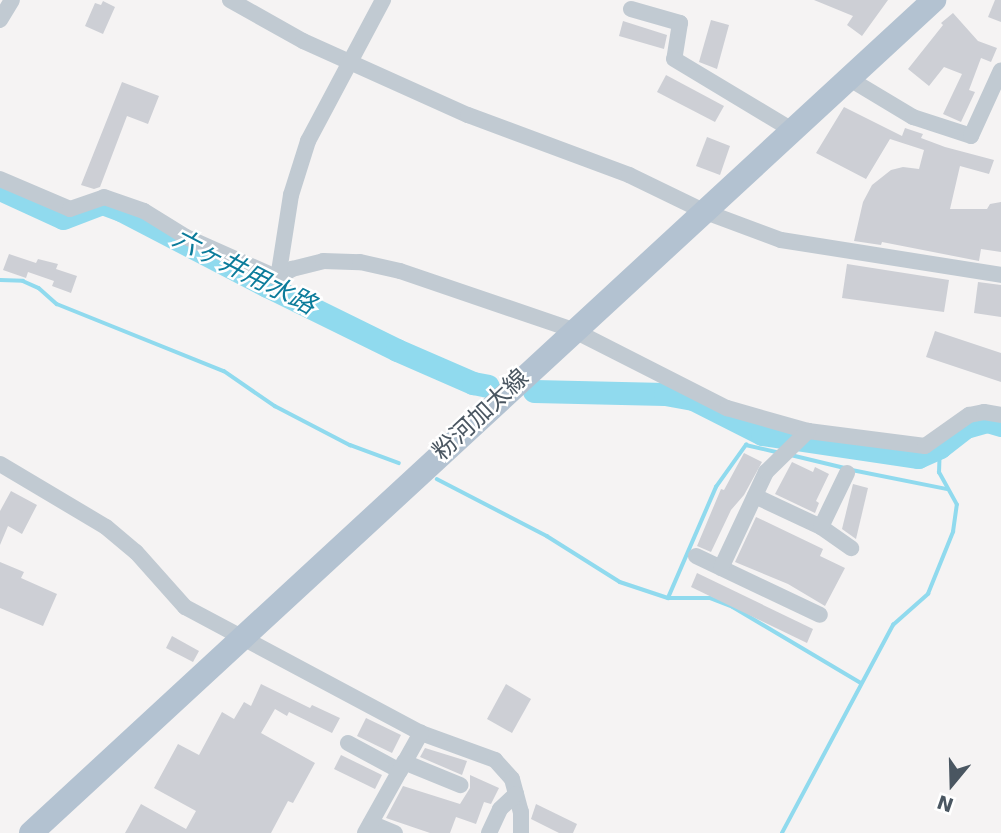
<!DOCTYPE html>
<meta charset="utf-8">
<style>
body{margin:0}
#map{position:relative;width:1001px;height:833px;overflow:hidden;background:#f5f3f3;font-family:"DejaVu Sans","Noto Sans JP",sans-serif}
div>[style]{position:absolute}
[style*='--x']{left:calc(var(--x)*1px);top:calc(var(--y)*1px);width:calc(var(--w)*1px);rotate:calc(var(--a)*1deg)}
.stream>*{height:3.5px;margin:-1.75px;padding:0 1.75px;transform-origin:1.75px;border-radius:1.75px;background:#90daee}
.river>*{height:23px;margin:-11.5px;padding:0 11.5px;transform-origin:11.5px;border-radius:11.5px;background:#90daee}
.building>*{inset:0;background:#cdcfd5}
.minor>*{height:16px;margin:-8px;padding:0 8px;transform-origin:8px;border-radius:8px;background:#c1cad2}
.primary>*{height:24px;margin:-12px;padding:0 12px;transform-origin:12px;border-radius:12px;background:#b3c2d1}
span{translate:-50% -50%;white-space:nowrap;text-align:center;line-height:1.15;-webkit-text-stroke:5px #fff;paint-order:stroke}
.street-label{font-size:24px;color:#4a5661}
.water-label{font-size:26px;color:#0c7c9b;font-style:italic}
.north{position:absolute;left:917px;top:749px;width:70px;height:70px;-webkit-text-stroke:5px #fff;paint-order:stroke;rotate:199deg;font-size:19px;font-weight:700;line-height:28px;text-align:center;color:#4a5661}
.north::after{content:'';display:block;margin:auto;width:24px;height:32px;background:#4a5661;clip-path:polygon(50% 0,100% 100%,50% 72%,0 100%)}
</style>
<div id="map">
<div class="stream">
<i style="--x:0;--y:280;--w:23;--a:2"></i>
<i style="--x:23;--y:281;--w:17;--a:24"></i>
<i style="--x:39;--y:288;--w:24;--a:42"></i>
<i style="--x:57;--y:304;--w:180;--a:21.9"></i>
<i style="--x:224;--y:371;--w:62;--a:34.5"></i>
<i style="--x:275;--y:406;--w:85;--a:27.5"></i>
<i style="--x:350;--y:445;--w:52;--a:20.2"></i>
<i style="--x:791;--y:455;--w:56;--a:13.5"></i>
<i style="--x:852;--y:470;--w:97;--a:11.3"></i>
<i style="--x:437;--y:479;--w:124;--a:27.4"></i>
<i style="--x:547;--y:536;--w:86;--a:32.2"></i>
<i style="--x:620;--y:582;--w:51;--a:18.4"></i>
<i style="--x:668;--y:598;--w:42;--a:0"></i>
<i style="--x:710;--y:598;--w:25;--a:21"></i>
<i style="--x:733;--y:607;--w:149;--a:30.7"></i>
<i style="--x:668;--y:598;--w:121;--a:-66.6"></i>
<i style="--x:716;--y:487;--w:52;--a:-54.5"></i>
<i style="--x:746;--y:445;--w:35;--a:13"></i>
<i style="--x:782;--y:833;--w:236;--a:-61.9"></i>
<i style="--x:893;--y:625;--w:47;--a:-41.5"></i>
<i style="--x:928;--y:594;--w:67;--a:-68"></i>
<i style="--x:953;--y:532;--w:27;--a:-82"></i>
<i style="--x:957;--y:505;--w:37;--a:-119"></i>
<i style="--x:939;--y:473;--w:26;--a:-88"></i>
</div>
<div class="river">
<i style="--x:0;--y:189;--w:69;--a:24.7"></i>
<i style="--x:63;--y:218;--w:42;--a:-21"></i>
<i style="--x:102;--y:203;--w:20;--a:20"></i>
<i style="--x:121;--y:210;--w:165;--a:27.5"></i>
<i style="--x:267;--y:286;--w:145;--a:26.2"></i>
<i style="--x:397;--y:350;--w:83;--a:23.5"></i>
<i style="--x:473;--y:383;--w:15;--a:11"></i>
<i style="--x:534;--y:391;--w:131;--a:1.3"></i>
<i style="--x:665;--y:394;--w:28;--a:10"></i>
<i style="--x:693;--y:399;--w:77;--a:26.9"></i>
<i style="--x:762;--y:434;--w:158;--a:8.4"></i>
<i style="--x:918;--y:457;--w:24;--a:-24"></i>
<i style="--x:940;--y:447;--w:33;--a:-38"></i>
<i style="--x:966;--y:427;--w:22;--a:-16"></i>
<i style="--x:987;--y:421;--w:15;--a:16"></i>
</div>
<div class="building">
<i style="clip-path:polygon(814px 0,888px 0,862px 36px,847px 25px,853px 16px)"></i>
<i style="clip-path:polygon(995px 0,1001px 0,1001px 22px,988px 17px)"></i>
<i style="clip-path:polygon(103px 1px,115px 7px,103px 34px,85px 26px,95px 3px,101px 5px)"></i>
<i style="clip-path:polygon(953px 13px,978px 41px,997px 48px,991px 62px,981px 58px,969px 90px,975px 92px,961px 122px,943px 114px,962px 74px,944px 67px,929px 86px,908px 69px,943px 25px,941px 23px)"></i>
<i style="clip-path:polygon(711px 20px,729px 25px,717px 69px,699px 62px)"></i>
<i style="clip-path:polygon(623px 21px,667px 35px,664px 49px,619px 36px)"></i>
<i style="clip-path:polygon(666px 75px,724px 106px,715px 122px,657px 92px)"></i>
<i style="clip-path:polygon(122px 82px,159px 96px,148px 124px,127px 116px,100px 187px,94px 189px,81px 185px)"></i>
<i style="clip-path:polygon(844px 107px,902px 136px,905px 128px,923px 134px,921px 138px,945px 147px,994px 160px,989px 174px,960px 166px,950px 209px,987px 209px,990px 204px,1001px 202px,1001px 252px,981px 249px,979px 261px,882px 242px,881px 245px,854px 241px,863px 202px,872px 185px,891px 170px,903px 167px,919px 169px,924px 150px,890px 139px,866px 179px,816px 153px)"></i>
<i style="clip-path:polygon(707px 137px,730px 146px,720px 175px,696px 166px)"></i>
<i style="clip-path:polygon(9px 254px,36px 263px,38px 259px,58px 264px,56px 269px,77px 276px,71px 293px,52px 286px,54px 281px,28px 272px,26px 278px,3px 270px)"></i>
<i style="clip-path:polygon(847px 264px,949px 280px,944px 312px,842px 298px)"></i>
<i style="clip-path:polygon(978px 282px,1001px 285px,1001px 317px,974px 313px)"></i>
<i style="clip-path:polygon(935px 331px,1001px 353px,1001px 382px,926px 357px)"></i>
<i style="clip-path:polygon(744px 453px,762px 462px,744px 495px,731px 510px,711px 552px,697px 546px,721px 489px,724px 490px)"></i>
<i style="clip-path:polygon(792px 462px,813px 472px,815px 467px,829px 474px,816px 501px,819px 503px,815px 513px,775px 494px)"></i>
<i style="clip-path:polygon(853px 484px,868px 488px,856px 539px,842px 529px)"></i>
<i style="clip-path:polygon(11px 491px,37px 505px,22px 534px,8px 526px,0 545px,0 511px)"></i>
<i style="clip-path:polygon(756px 517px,823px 549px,820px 556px,845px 568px,825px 606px,788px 584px,735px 562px)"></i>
<i style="clip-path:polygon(0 562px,24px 572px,21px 578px,57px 594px,43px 626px,0 608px)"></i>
<i style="clip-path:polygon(697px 573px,813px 629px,807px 643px,691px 587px)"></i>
<i style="clip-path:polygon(172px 636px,199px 651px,193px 662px,166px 648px)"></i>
<i style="clip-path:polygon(261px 684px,310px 708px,312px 705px,340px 718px,332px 733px,289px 712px,287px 716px,275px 709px,261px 733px,315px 763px,293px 803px,288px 801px,271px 833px,125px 833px,141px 804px,186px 829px,196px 811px,154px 788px,178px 744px,199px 755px,222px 712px,234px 719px,244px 702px,251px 706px)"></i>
<i style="clip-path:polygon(506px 684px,531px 699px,512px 733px,487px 719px)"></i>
<i style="clip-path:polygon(366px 718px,401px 735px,392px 753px,357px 736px)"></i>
<i style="clip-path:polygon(425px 748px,467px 761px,462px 775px,420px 757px)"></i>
<i style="clip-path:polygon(341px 755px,382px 775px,375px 789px,334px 769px)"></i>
<i style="clip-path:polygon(470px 775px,499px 788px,491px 804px,484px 802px,476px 824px,456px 817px,450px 833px,430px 833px,386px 818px,403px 786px,460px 804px,470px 788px)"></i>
<i style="clip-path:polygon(536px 804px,577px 824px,573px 833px,559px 833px,531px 819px)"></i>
</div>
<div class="minor">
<i style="--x:230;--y:0;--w:84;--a:29.3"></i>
<i style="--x:303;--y:41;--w:181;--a:24.2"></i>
<i style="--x:468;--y:115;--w:172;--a:20.4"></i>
<i style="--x:629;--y:175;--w:82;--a:25.9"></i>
<i style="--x:703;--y:211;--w:83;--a:20.4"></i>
<i style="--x:781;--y:240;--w:223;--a:9"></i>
<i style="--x:631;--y:9;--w:51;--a:15.9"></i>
<i style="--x:680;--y:23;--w:36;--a:99"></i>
<i style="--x:674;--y:59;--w:138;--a:31"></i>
<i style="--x:0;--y:20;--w:23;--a:-59"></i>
<i style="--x:848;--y:78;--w:76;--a:31"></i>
<i style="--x:913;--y:117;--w:61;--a:18.1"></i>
<i style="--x:971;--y:136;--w:72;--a:-65.6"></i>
<i style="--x:0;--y:179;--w:76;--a:23.2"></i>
<i style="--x:70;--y:209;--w:36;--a:-19"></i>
<i style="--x:104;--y:197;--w:42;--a:19.3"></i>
<i style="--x:144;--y:211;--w:49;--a:31.8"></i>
<i style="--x:186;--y:237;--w:101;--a:24"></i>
<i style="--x:278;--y:278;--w:17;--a:-33"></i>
<i style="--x:292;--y:269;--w:32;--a:-14"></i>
<i style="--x:323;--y:261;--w:37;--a:2"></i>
<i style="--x:360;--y:262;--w:41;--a:12.7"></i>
<i style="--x:400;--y:271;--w:183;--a:18.8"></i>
<i style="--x:573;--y:330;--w:173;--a:26.9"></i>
<i style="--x:727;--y:408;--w:84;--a:15.9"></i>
<i style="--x:808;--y:431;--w:118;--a:7.3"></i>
<i style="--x:925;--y:446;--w:54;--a:-35.2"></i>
<i style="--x:969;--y:415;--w:15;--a:-11"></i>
<i style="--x:984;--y:412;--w:17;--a:10"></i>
<i style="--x:278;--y:278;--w:84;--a:-81.1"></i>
<i style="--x:291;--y:195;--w:57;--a:-72.5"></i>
<i style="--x:308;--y:141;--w:160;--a:-62"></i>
<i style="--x:0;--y:464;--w:123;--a:30.7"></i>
<i style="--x:106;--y:527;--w:39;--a:40"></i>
<i style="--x:136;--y:552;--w:74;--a:48.3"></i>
<i style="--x:185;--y:607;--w:268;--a:28.1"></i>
<i style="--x:421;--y:733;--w:79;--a:20"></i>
<i style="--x:495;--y:760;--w:25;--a:48"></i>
<i style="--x:512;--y:779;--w:34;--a:75"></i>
<i style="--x:521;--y:812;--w:21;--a:90"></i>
<i style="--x:755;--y:496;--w:73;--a:25.2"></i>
<i style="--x:821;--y:527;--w:37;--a:35"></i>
<i style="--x:821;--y:527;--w:60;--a:-64.3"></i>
<i style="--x:696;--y:556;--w:137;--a:25.4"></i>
<i style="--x:721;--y:568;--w:106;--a:-64.9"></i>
<i style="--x:766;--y:472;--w:59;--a:-44.3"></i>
<i style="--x:348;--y:743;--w:59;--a:28.3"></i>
<i style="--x:404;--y:762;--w:61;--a:22.3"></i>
<i style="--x:371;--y:823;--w:26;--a:23"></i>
<i style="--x:365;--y:833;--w:115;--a:-60.8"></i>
<i style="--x:489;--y:833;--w:26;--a:-65"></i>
<i style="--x:500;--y:809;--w:22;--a:-43"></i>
</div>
<div class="primary">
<i style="--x:31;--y:833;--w:1229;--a:-42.69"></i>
</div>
<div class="street-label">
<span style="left:481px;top:415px;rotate:-43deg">粉河加太線</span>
</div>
<div class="water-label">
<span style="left:244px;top:272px;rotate:27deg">六ヶ井用水路</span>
</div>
<div class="north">N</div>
</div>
